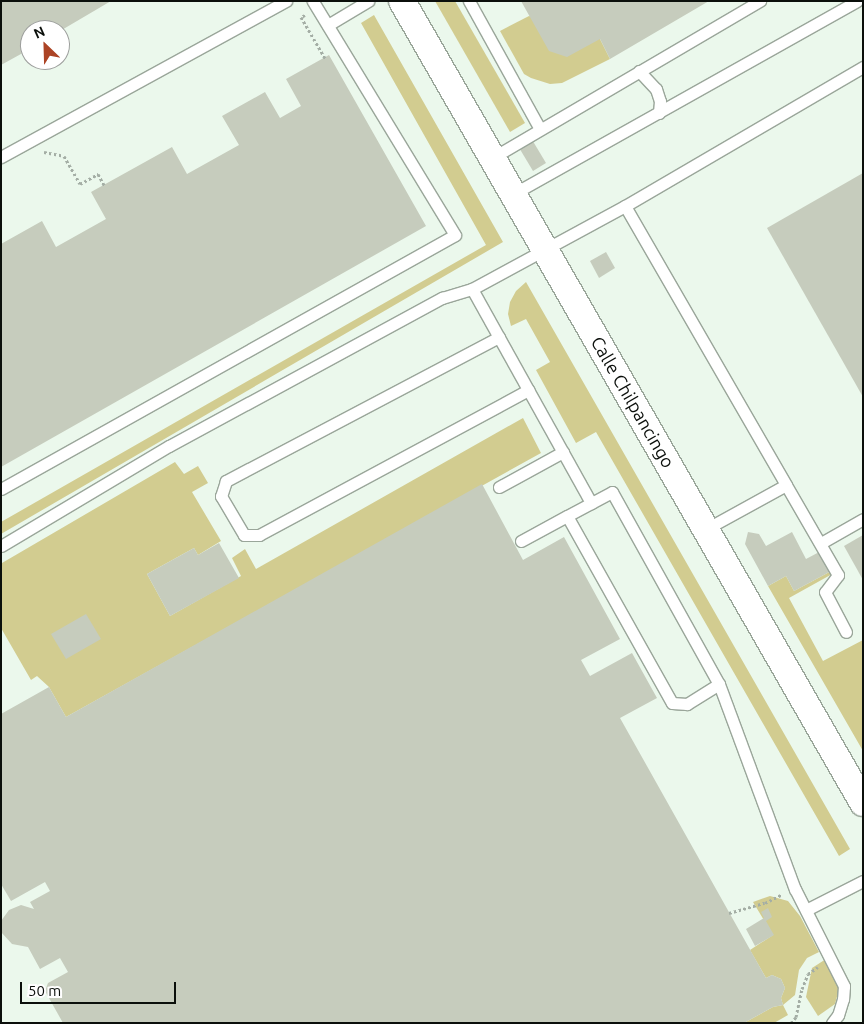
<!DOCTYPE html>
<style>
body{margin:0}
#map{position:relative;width:864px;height:1024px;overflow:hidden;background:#ebf8ec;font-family:Ubuntu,sans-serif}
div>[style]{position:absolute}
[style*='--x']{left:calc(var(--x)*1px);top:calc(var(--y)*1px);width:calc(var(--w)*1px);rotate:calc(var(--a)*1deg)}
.green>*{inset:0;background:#d2cc90}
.building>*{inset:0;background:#c6ccbd}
.path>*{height:3px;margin-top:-1.5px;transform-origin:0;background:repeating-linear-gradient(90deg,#a4aea5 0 2.5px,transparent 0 5px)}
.roads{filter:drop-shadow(1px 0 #9aa69a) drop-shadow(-1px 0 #9aa69a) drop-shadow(0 1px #9aa69a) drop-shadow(0 -1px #9aa69a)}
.service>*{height:11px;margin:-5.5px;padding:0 5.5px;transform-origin:5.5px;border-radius:5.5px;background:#fff}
.tertiary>*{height:26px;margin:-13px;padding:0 13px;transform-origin:13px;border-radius:13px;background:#fff}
span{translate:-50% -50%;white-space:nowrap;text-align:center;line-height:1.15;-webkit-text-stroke:4px #fff;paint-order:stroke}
.street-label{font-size:18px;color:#0b0f0b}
.frame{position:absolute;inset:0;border:2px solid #0b0f0b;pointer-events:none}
.north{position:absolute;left:20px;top:20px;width:50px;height:50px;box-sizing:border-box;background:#fff;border:1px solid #9d9f9d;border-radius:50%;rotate:336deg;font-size:14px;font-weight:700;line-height:20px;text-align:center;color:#0b0f0b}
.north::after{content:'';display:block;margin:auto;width:18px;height:22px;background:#ac4425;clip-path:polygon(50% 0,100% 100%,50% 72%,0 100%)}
.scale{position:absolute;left:20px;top:982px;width:156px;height:22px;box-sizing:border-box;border:2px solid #0b0f0b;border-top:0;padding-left:6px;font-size:15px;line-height:18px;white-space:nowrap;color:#0b0f0b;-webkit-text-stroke:4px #fff;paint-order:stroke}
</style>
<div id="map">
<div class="green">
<i style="clip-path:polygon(435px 1px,455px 1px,525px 123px,510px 132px)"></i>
<i style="clip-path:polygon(374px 15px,503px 242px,1px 534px,1px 522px,486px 245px,361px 23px)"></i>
<i style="clip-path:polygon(529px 16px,600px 39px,610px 59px,562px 83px,550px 84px,531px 78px,524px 74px,500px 31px)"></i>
<i style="clip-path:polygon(526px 282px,850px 849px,839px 856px,596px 432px,576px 443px,536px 370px,550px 362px,526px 319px,511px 326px,508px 314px,510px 302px,516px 291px)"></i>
<i style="clip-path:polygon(523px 418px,541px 453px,66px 717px,49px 687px,37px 676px,31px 680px,1px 628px,2px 563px,175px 462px,184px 474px,198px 466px,208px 483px,192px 492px,221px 541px,198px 555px,194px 548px,147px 574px,170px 616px,241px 576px,232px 558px,245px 549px,256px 569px)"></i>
<i style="clip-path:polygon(833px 570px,834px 573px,789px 598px,823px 661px,863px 640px,863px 751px,768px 586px,786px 576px,794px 591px)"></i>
<i style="clip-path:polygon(770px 896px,788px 901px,800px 916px,819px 952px,807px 958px,799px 970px,795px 995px,783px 1005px,788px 1015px,774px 1023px,744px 1023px,773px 1007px,783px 1005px,781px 998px,785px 988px,781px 979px,772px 975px,766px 978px,750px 950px,773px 935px,753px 902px)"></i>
<i style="clip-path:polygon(826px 959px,838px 982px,838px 993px,835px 1004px,818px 1016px,806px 997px,812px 968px)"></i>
</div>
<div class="building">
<i style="clip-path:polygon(1px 1px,111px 1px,60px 31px,30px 30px,30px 49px,1px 65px)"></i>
<i style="clip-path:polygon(521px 1px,709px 1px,610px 59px,600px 39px,567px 57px,549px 51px)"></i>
<i style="clip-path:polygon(329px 55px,426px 226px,1px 467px,1px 244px,42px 221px,56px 247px,106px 219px,91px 192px,172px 147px,187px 174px,239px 145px,222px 116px,265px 92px,280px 118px,301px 106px,286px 79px)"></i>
<i style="clip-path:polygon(531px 138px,546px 163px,533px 171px,518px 146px)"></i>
<i style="clip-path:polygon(863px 173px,863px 397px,767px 228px)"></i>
<i style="clip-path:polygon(606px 252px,615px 268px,599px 278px,590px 261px)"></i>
<i style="clip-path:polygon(482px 484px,523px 560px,564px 537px,620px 639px,581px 660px,590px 676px,632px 653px,657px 698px,620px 718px,766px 978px,772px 975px,781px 979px,785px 988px,781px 998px,783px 1005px,773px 1007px,744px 1023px,63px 1023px,45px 991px,48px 983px,68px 972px,60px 958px,40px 969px,28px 947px,12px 944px,1px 932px,1px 921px,9px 910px,21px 905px,34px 909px,30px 902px,50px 891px,45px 882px,11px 901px,1px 884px,1px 714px,49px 687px,66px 717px)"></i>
<i style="clip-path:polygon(748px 532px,759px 534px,766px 546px,792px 532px,806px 559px,823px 550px,833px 570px,794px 591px,786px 576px,768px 586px,745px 544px)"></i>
<i style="clip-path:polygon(863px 535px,863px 580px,844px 546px)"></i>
<i style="clip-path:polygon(219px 543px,239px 578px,170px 616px,147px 574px,194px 548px,198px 555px)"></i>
<i style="clip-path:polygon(86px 614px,101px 639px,66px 659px,51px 634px)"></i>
<i style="clip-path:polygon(768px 908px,772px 917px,766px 921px,774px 935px,755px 946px,746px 929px,764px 918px,761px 912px)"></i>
</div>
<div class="path">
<i style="--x:305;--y:15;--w:4;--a:153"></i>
<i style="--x:301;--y:17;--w:48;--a:59.7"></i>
<i style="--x:44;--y:152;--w:20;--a:11"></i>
<i style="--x:64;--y:156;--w:32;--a:60"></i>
<i style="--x:80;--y:184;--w:21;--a:-29"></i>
<i style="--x:98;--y:174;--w:13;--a:61"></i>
<i style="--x:729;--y:913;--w:37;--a:-16"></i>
<i style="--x:765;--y:903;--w:18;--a:-27"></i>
<i style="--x:791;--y:1023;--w:8;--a:-50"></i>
<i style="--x:796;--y:1017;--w:29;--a:-78"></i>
<i style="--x:802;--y:989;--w:16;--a:-68"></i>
<i style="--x:808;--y:974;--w:12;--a:-35"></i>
</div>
<div class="roads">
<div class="service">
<i style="--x:469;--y:1;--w:146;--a:61"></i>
<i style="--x:328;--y:25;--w:47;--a:-31"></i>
<i style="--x:639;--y:71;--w:25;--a:47"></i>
<i style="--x:656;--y:89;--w:13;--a:72"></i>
<i style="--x:660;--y:101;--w:12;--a:95"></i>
<i style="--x:1;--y:157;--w:325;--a:-28.7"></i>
<i style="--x:492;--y:158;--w:311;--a:-30.4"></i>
<i style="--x:513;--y:194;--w:394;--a:-29.3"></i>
<i style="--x:625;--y:206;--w:322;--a:60"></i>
<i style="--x:472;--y:289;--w:245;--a:60.9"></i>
<i style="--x:499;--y:337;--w:309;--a:152.2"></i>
<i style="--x:226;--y:481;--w:16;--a:108"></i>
<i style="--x:221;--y:496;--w:45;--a:59.5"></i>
<i style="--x:244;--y:535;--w:15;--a:0"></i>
<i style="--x:259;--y:535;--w:306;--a:-28.3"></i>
<i style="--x:499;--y:487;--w:73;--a:-28.7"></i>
<i style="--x:1;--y:489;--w:520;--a:-29.23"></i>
<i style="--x:455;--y:235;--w:274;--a:-121.3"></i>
<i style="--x:706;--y:529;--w:91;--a:-28.8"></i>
<i style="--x:786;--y:485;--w:104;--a:60"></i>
<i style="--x:838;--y:575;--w:21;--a:127"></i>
<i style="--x:825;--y:592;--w:45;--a:62.3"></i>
<i style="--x:521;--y:541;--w:52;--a:-28.5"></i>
<i style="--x:821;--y:543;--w:48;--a:-29.7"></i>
<i style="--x:1;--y:546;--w:196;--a:-30.8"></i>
<i style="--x:169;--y:446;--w:311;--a:-28.5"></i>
<i style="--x:442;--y:298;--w:31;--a:-17"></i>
<i style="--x:472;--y:289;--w:174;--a:-28.5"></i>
<i style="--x:625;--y:206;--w:276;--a:-30.3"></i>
<i style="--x:719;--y:684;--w:38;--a:148"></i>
<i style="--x:687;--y:704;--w:15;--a:-176"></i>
<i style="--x:672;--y:703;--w:214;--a:-119.3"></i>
<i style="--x:567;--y:516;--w:51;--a:-28.1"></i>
<i style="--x:612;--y:492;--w:220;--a:60.9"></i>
<i style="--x:719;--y:684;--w:219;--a:69.7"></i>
<i style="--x:795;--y:889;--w:109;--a:63.2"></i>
<i style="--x:844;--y:986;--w:13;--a:94"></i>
<i style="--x:843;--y:999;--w:17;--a:107"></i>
<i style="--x:838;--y:1015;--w:10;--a:127"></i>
<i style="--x:806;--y:910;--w:64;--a:-27"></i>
</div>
<div class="tertiary">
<i style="--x:402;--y:1;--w:925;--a:60.11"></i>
</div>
</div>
<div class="street-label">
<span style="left:633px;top:402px;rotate:60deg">Calle Chilpancingo</span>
</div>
<div class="frame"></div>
<div class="north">N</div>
<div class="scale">50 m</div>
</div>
